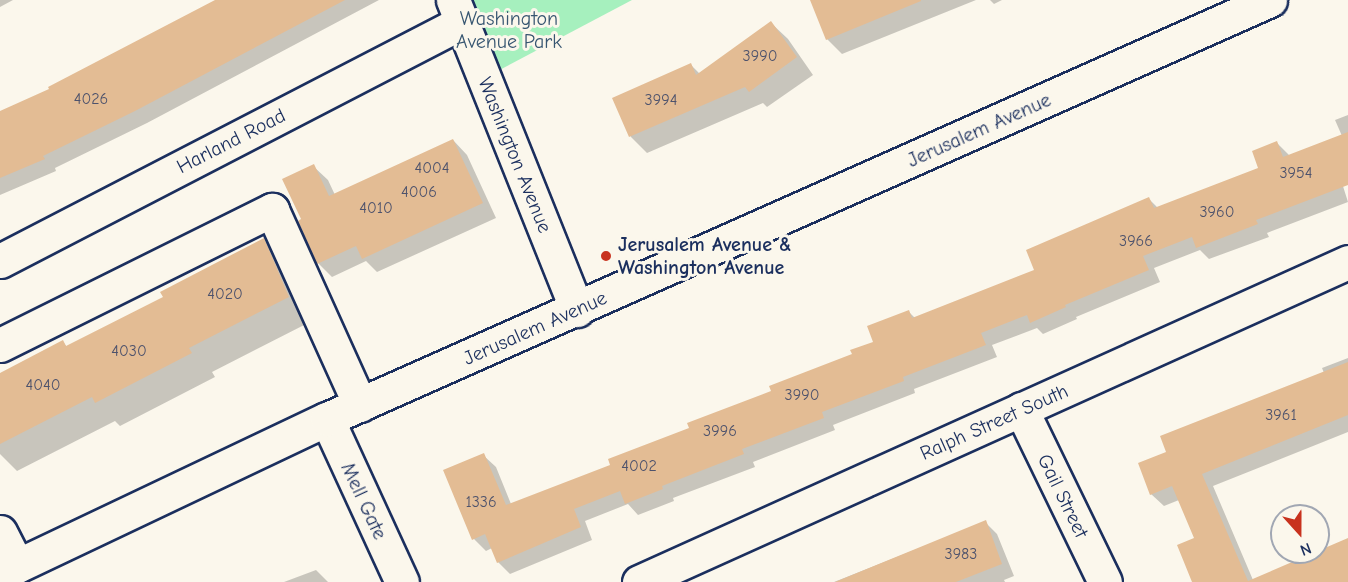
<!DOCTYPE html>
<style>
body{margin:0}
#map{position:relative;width:1348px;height:582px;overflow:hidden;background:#fbf7ec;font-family:"Comic Neue",sans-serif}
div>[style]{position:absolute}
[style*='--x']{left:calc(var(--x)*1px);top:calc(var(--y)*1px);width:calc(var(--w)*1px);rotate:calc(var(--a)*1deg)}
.green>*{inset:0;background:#a6f0be}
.shadow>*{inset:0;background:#0003}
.building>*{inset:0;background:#e3bc94}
.roads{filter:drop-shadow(2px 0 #1b2f5e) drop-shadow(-2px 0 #1b2f5e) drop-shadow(0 2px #1b2f5e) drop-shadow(0 -2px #1b2f5e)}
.minor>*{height:33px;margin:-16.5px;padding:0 16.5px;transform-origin:16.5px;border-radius:16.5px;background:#fbf7ec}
.major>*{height:33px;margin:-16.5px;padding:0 16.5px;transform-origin:16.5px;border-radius:16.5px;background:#fbf7ec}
.dots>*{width:16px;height:16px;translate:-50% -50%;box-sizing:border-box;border:3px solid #fbf7ec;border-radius:50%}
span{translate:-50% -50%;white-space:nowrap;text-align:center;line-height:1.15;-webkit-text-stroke:6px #fbf7ec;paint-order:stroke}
.number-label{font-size:16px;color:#4d526c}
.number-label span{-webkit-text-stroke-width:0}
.park-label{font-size:20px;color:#375671}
.street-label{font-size:20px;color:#1b2f5e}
.poi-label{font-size:20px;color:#1b2f5e;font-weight:700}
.left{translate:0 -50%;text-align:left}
.north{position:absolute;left:1270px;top:504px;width:60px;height:60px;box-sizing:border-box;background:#fbf7ec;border:2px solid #a1a7b3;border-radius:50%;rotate:159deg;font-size:16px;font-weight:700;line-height:24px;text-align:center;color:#1b2f5e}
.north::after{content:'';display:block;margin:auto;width:21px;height:27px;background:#c8321e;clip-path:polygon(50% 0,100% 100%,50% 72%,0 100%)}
</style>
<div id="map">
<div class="green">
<i style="clip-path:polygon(463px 0,632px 0,492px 74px)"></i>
</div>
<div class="shadow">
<i style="clip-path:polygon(0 0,13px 0,0 7px)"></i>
<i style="clip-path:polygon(217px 0,379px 0,147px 123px,55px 168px,56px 171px,0 195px,0 112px,51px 90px)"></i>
<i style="clip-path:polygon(811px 0,976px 0,842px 54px,827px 39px)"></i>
<i style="clip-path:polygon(990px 0,1002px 0,994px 4px)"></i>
<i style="clip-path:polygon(771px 23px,788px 39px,813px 75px,767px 107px,763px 103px,647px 153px,631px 137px,614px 99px,691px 65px,700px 74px)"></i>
<i style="clip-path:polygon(1348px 115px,1348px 181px,1342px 183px,1348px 202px,1267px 233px,1269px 237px,1209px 259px,1200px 250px,1154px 268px,1160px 282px,1076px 317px,1077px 319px,1043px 334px,1037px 328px,992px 345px,997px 357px,914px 389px,915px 393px,833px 425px,835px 430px,753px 462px,755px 467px,673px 498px,674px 501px,638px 515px,628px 504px,585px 521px,592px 540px,510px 574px,498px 562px,492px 548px,486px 551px,474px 539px,483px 455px,496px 467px,511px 504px,612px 466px,854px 355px,875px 342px,909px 312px,916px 319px,1036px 271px,1149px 199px,1158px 208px,1260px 169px,1277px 143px,1290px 156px,1342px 136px,1335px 120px)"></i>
<i style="clip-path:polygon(453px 140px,467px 155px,496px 218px,377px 272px,366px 261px,332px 277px,318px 263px,303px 220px,313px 166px,328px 180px,335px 195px)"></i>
<i style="clip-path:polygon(264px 240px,288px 264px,312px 321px,212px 372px,215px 377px,120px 426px,115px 421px,17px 471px,0 454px,0 374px,63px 342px,67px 347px,165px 297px)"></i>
<i style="clip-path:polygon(1348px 358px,1348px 432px,1213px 486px,1253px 580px,1348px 541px,1348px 582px,1194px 582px,1196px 539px,1179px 500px,1164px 506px,1151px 494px,1168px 453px,1324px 373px,1322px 368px)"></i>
<i style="clip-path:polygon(985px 522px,997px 534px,1014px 576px,1004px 580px,1005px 582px,834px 582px)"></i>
<i style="clip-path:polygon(316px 570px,328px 582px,284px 582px)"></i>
</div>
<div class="building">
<i style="clip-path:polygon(215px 0,345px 0,135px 111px,43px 156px,45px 159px,0 178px,0 111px,49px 89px,48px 87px)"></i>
<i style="clip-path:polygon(810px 0,921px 0,921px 1px,826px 40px)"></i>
<i style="clip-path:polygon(771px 21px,797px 57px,749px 92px,745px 87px,629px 137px,612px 98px,691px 63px,696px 75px)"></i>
<i style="clip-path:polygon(1348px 132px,1348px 185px,1256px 220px,1258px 224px,1196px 248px,1192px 237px,1143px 256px,1149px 270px,1065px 305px,1066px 307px,1030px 323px,1027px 315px,981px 333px,986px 345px,903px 377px,904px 381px,822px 412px,824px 418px,742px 449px,744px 454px,662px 486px,663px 489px,625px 504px,620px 491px,574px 509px,581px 527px,497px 563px,485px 534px,472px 540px,443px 470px,484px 453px,506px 505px,610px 465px,608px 459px,689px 428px,687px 423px,771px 391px,769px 386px,852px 354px,850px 350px,873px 342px,867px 326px,909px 310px,912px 318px,1034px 270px,1026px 250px,1149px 197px,1154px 208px,1258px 168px,1252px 151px,1277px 141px,1283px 157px)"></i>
<i style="clip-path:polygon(453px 139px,483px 203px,362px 259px,356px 246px,317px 264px,298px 221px,301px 219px,282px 179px,314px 164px,329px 196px)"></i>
<i style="clip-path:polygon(264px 238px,289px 297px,189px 348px,192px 353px,95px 403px,92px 397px,0 444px,0 373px,63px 340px,66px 346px,163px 297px,160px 292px)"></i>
<i style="clip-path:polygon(1348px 362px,1348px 415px,1202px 474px,1248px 581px,1348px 538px,1348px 582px,1192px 582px,1177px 545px,1194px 538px,1172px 486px,1150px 495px,1138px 463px,1166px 452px,1160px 436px)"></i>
<i style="clip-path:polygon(986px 520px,1002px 564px,956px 582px,835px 582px)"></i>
</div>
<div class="roads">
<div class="minor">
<i style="--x:453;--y:0;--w:334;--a:68.2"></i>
<i style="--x:0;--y:261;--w:520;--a:-27.35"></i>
<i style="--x:0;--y:345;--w:304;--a:-26.4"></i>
<i style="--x:272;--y:210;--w:214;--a:65.7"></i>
<i style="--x:1021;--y:409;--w:192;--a:64.1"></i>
<i style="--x:327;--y:419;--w:179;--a:65.3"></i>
<i style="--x:0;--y:532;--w:38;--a:63"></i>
<i style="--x:639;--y:582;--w:778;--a:-24.29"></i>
</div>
<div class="major">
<i style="--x:0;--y:574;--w:362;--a:-25.4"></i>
<i style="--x:327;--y:419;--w:1032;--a:-23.96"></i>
</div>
</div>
<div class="dots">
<i style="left:606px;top:256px;background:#c8321e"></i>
</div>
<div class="number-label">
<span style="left:760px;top:56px">3990</span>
<span style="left:91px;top:99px">4026</span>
<span style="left:661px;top:100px">3994</span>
<span style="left:432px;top:168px">4004</span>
<span style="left:1296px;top:173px">3954</span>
<span style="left:419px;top:192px">4006</span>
<span style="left:376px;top:208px">4010</span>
<span style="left:1217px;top:212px">3960</span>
<span style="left:1136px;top:241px">3966</span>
<span style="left:225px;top:294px">4020</span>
<span style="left:129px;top:351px">4030</span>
<span style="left:43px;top:385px">4040</span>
<span style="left:802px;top:395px">3990</span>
<span style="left:1281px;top:415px">3961</span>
<span style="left:720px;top:431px">3996</span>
<span style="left:639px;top:466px">4002</span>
<span style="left:481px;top:502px">1336</span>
<span style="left:961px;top:554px">3983</span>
</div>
<div class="park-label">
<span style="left:509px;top:30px">Washington<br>Avenue Park</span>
</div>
<div class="street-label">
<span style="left:979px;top:130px;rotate:-24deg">Jerusalem Avenue</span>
<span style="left:231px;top:141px;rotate:-27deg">Harland Road</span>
<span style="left:515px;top:155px;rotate:68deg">Washington Avenue</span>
<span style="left:535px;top:328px;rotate:-24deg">Jerusalem Avenue</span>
<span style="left:994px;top:422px;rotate:-24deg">Ralph Street South</span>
<span style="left:1063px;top:496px;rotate:64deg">Gail Street</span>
<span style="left:364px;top:501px;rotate:65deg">Mell Gate</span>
</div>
<div class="poi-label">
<span class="left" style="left:618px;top:256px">Jerusalem Avenue &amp;<br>Washington Avenue</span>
</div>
<div class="north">N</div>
</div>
